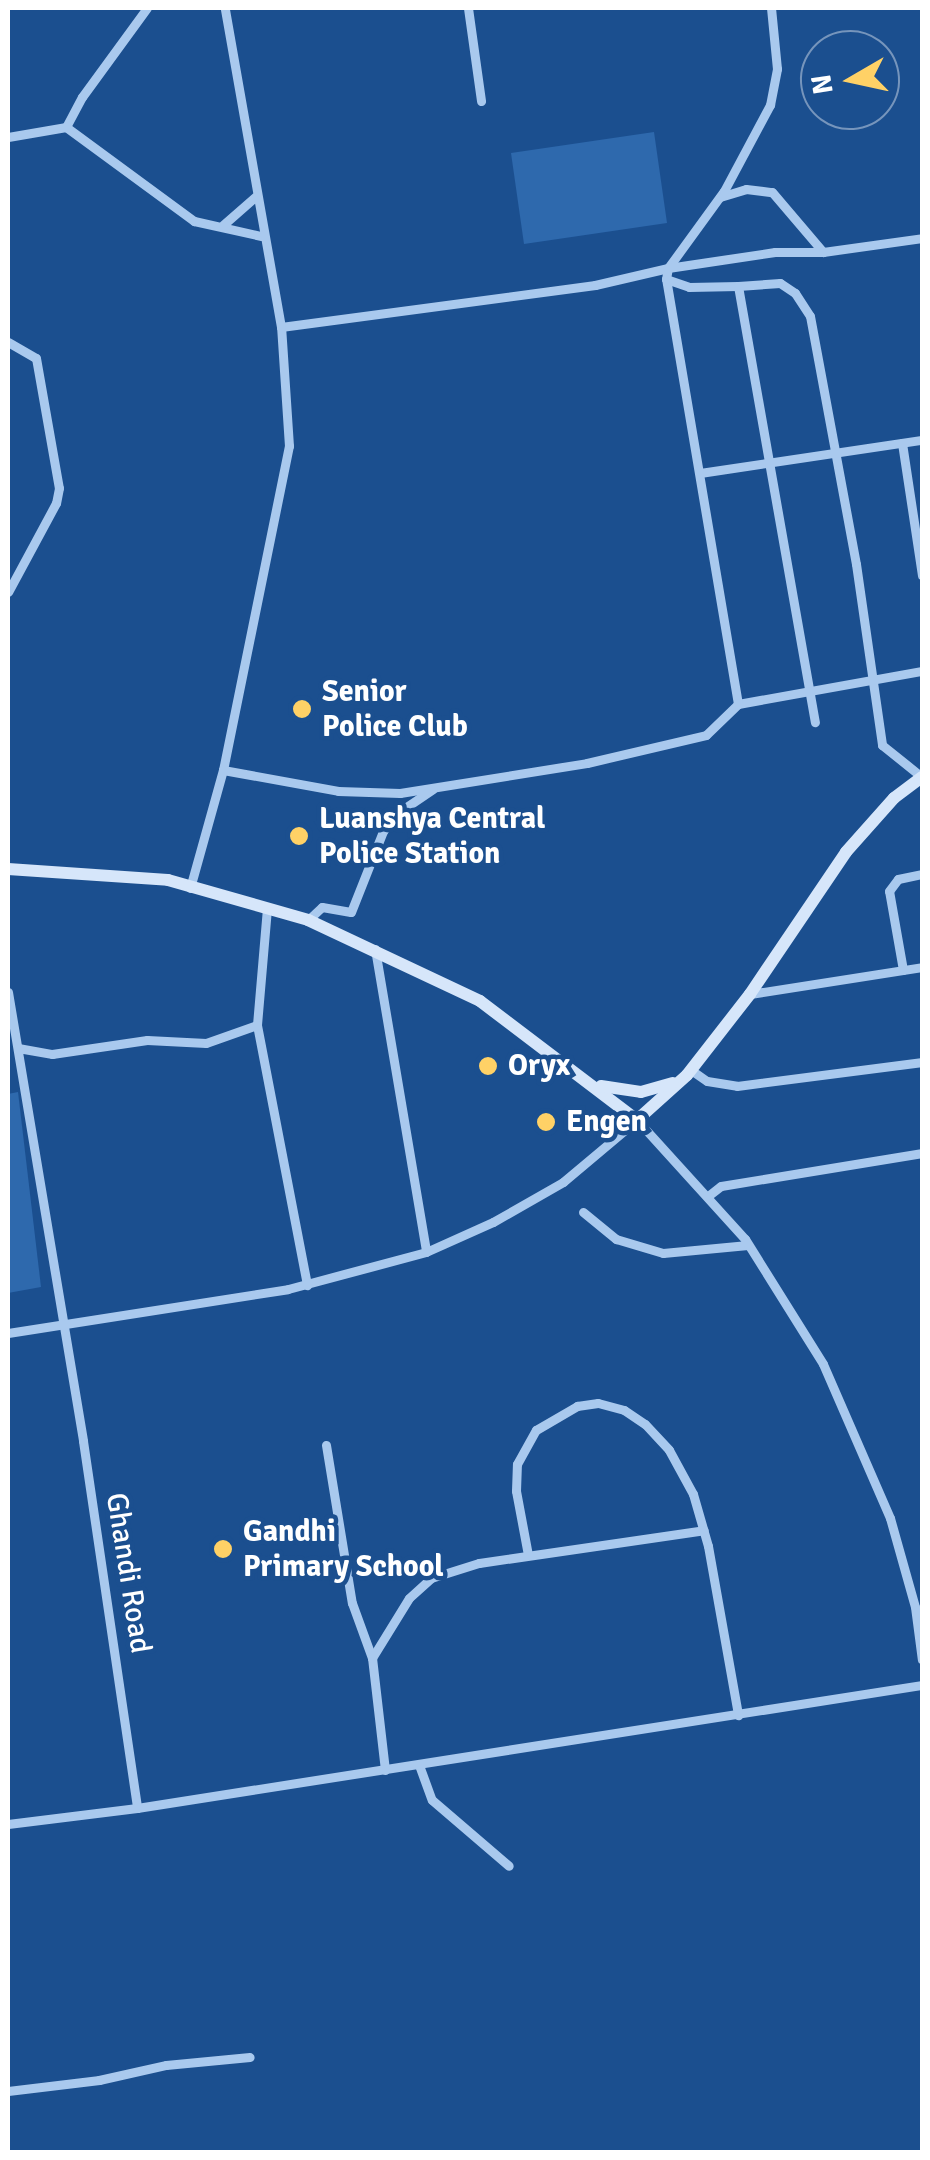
<!DOCTYPE html>
<style>
body{margin:0}
#map{position:relative;width:930px;height:2160px;overflow:hidden;background:#1b4f8f;font-family:Signika,sans-serif}
div>[style]{position:absolute}
[style*='--x']{left:calc(var(--x)*1px);top:calc(var(--y)*1px);width:calc(var(--w)*1px);rotate:calc(var(--a)*1deg)}
.green>*{inset:0;background:#2e69ad}
.street>*{height:9px;margin:-4.5px;padding:0 4.5px;transform-origin:4.5px;border-radius:4.5px;background:#a9c9ee}
.secondary>*{height:12px;margin:-6px;padding:0 6px;transform-origin:6px;border-radius:6px;background:#d6e6fa}
.dots>*{width:28px;height:28px;translate:-50% -50%;box-sizing:border-box;border:5px solid #1b4f8f;border-radius:50%}
span{translate:-50% -50%;white-space:nowrap;text-align:center;line-height:1.15;-webkit-text-stroke:9px #1b4f8f;paint-order:stroke}
.poi-label{font-size:30px;color:#fff;font-weight:700}
.left{translate:0 -50%;text-align:left}
.street-label{font-size:30px;color:#fff}
.frame{position:absolute;inset:0;border:10px solid #fff;pointer-events:none}
.north{position:absolute;left:800px;top:30px;width:100px;height:100px;box-sizing:border-box;background:#1b4f8f;border:2px solid #7695bc;border-radius:50%;rotate:261deg;font-size:28px;font-weight:700;line-height:40px;text-align:center;color:#fff}
.north::after{content:'';display:block;margin:auto;width:35px;height:45px;background:#ffd166;clip-path:polygon(50% 0,100% 100%,50% 72%,0 100%)}
</style>
<div id="map">
<div class="green">
<i style="clip-path:polygon(654px 132px,667px 223px,524px 244px,511px 153px)"></i>
<i style="clip-path:polygon(18px 1092px,41px 1287px,8px 1293px,8px 1094px)"></i>
</div>
<div class="street">
<i style="--x:468;--y:8;--w:94;--a:82"></i>
<i style="--x:66;--y:127;--w:34;--a:-62"></i>
<i style="--x:82;--y:97;--w:110;--a:-53.9"></i>
<i style="--x:8;--y:137;--w:59;--a:-9.8"></i>
<i style="--x:66;--y:127;--w:159;--a:36.3"></i>
<i style="--x:194;--y:221;--w:69;--a:12.6"></i>
<i style="--x:720;--y:197;--w:27;--a:-17"></i>
<i style="--x:746;--y:189;--w:26;--a:7"></i>
<i style="--x:772;--y:192;--w:79;--a:49.6"></i>
<i style="--x:223;--y:225;--w:43;--a:-41.2"></i>
<i style="--x:666;--y:279;--w:24;--a:19"></i>
<i style="--x:689;--y:287;--w:49;--a:-1.2"></i>
<i style="--x:738;--y:286;--w:443;--a:80"></i>
<i style="--x:738;--y:286;--w:42;--a:-4.1"></i>
<i style="--x:780;--y:283;--w:18;--a:34"></i>
<i style="--x:795;--y:293;--w:27;--a:57"></i>
<i style="--x:810;--y:316;--w:252;--a:79.5"></i>
<i style="--x:856;--y:564;--w:183;--a:81.8"></i>
<i style="--x:882;--y:745;--w:51;--a:38.7"></i>
<i style="--x:281;--y:327;--w:317;--a:-7.6"></i>
<i style="--x:595;--y:285;--w:75;--a:-13.1"></i>
<i style="--x:668;--y:268;--w:95;--a:-54"></i>
<i style="--x:724;--y:191;--w:98;--a:-61.9"></i>
<i style="--x:770;--y:105;--w:37;--a:-79"></i>
<i style="--x:777;--y:69;--w:61;--a:-95.6"></i>
<i style="--x:8;--y:342;--w:32;--a:30"></i>
<i style="--x:36;--y:358;--w:132;--a:80"></i>
<i style="--x:59;--y:488;--w:15;--a:101"></i>
<i style="--x:56;--y:503;--w:101;--a:118.3"></i>
<i style="--x:902;--y:443;--w:134;--a:81.4"></i>
<i style="--x:700;--y:473;--w:224;--a:-8.5"></i>
<i style="--x:738;--y:704;--w:187;--a:-10.2"></i>
<i style="--x:223;--y:770;--w:117;--a:10.3"></i>
<i style="--x:338;--y:791;--w:62;--a:1.8"></i>
<i style="--x:400;--y:793;--w:189;--a:-9.1"></i>
<i style="--x:587;--y:763;--w:122;--a:-13.2"></i>
<i style="--x:706;--y:735;--w:45;--a:-44.1"></i>
<i style="--x:738;--y:704;--w:431;--a:-99.6"></i>
<i style="--x:666;--y:279;--w:11;--a:-80"></i>
<i style="--x:668;--y:268;--w:108;--a:-8.5"></i>
<i style="--x:775;--y:252;--w:48;--a:0"></i>
<i style="--x:823;--y:252;--w:100;--a:-8"></i>
<i style="--x:190;--y:888;--w:123;--a:-74.4"></i>
<i style="--x:223;--y:770;--w:331;--a:-78.5"></i>
<i style="--x:289;--y:446;--w:119;--a:-93.8"></i>
<i style="--x:281;--y:327;--w:324;--a:-100"></i>
<i style="--x:267;--y:908;--w:117;--a:94.9"></i>
<i style="--x:257;--y:1025;--w:265;--a:79.1"></i>
<i style="--x:308;--y:920;--w:19;--a:-43"></i>
<i style="--x:322;--y:907;--w:29;--a:10"></i>
<i style="--x:351;--y:912;--w:87;--a:-68.4"></i>
<i style="--x:383;--y:831;--w:25;--a:-50"></i>
<i style="--x:399;--y:812;--w:41;--a:-34.1"></i>
<i style="--x:375;--y:949;--w:307;--a:80.4"></i>
<i style="--x:903;--y:970;--w:80;--a:-100"></i>
<i style="--x:889;--y:891;--w:15;--a:-53"></i>
<i style="--x:898;--y:879;--w:25;--a:-12"></i>
<i style="--x:8;--y:992;--w:455;--a:80.5"></i>
<i style="--x:83;--y:1441;--w:371;--a:81.6"></i>
<i style="--x:750;--y:994;--w:174;--a:-8.9"></i>
<i style="--x:18;--y:1048;--w:35;--a:10"></i>
<i style="--x:52;--y:1054;--w:96;--a:-8.4"></i>
<i style="--x:147;--y:1040;--w:59;--a:2.9"></i>
<i style="--x:206;--y:1043;--w:54;--a:-19.4"></i>
<i style="--x:691;--y:1070;--w:19;--a:35"></i>
<i style="--x:707;--y:1081;--w:30;--a:9"></i>
<i style="--x:737;--y:1086;--w:187;--a:-7.4"></i>
<i style="--x:708;--y:1196;--w:16;--a:-38"></i>
<i style="--x:721;--y:1186;--w:204;--a:-9.3"></i>
<i style="--x:583;--y:1212;--w:43;--a:39.3"></i>
<i style="--x:616;--y:1239;--w:49;--a:16.6"></i>
<i style="--x:663;--y:1253;--w:85;--a:-5.4"></i>
<i style="--x:8;--y:1333;--w:283;--a:-8.9"></i>
<i style="--x:288;--y:1289;--w:143;--a:-15"></i>
<i style="--x:426;--y:1252;--w:73;--a:-24.1"></i>
<i style="--x:493;--y:1222;--w:81;--a:-29.7"></i>
<i style="--x:563;--y:1182;--w:97;--a:-40"></i>
<i style="--x:637;--y:1120;--w:161;--a:47.8"></i>
<i style="--x:745;--y:1239;--w:147;--a:58"></i>
<i style="--x:823;--y:1364;--w:168;--a:66.5"></i>
<i style="--x:890;--y:1518;--w:92;--a:74.3"></i>
<i style="--x:915;--y:1607;--w:53;--a:82.5"></i>
<i style="--x:326;--y:1445;--w:160;--a:80.7"></i>
<i style="--x:352;--y:1603;--w:59;--a:70"></i>
<i style="--x:528;--y:1555;--w:65;--a:-100.6"></i>
<i style="--x:516;--y:1491;--w:27;--a:-88"></i>
<i style="--x:517;--y:1464;--w:39;--a:-61"></i>
<i style="--x:536;--y:1430;--w:48;--a:-30.3"></i>
<i style="--x:577;--y:1406;--w:21;--a:-8"></i>
<i style="--x:598;--y:1403;--w:27;--a:15"></i>
<i style="--x:624;--y:1410;--w:25;--a:34"></i>
<i style="--x:645;--y:1424;--w:35;--a:47"></i>
<i style="--x:669;--y:1450;--w:50;--a:61.4"></i>
<i style="--x:693;--y:1494;--w:54;--a:73.9"></i>
<i style="--x:708;--y:1546;--w:172;--a:79.9"></i>
<i style="--x:419;--y:1765;--w:37;--a:70"></i>
<i style="--x:432;--y:1800;--w:101;--a:40.6"></i>
<i style="--x:385;--y:1770;--w:113;--a:-96.6"></i>
<i style="--x:372;--y:1658;--w:70;--a:-58.3"></i>
<i style="--x:409;--y:1598;--w:30;--a:-42"></i>
<i style="--x:431;--y:1578;--w:50;--a:-17.4"></i>
<i style="--x:479;--y:1563;--w:227;--a:-8.3"></i>
<i style="--x:8;--y:1824;--w:130;--a:-7.1"></i>
<i style="--x:137;--y:1808;--w:795;--a:-8.91"></i>
<i style="--x:8;--y:2091;--w:92;--a:-6.9"></i>
<i style="--x:99;--y:2080;--w:69;--a:-12.6"></i>
<i style="--x:166;--y:2065;--w:84;--a:-5.4"></i>
</div>
<div class="secondary">
<i style="--x:8;--y:869;--w:160;--a:3.9"></i>
<i style="--x:168;--y:880;--w:146;--a:15.9"></i>
<i style="--x:308;--y:920;--w:190;--a:25.2"></i>
<i style="--x:480;--y:1001;--w:197;--a:37.2"></i>
<i style="--x:637;--y:1120;--w:67;--a:-42"></i>
<i style="--x:687;--y:1075;--w:103;--a:-52.1"></i>
<i style="--x:750;--y:994;--w:171;--a:-55.9"></i>
<i style="--x:846;--y:852;--w:72;--a:-48.4"></i>
<i style="--x:894;--y:798;--w:35;--a:-37"></i>
<i style="--x:601;--y:1086;--w:40;--a:8.5"></i>
<i style="--x:641;--y:1092;--w:33;--a:-16"></i>
</div>
<div class="dots">
<i style="left:302px;top:709px;background:#ffd166"></i>
<i style="left:299px;top:836px;background:#ffd166"></i>
<i style="left:488px;top:1066px;background:#ffd166"></i>
<i style="left:546px;top:1122px;background:#ffd166"></i>
<i style="left:223px;top:1549px;background:#ffd166"></i>
</div>
<div class="poi-label">
<span class="left" style="left:322px;top:709px">Senior<br>Police Club</span>
<span class="left" style="left:319px;top:836px">Luanshya Central<br>Police Station</span>
<span class="left" style="left:508px;top:1066px">Oryx</span>
<span class="left" style="left:566px;top:1122px">Engen</span>
<span class="left" style="left:243px;top:1549px">Gandhi<br>Primary School</span>
</div>
<div class="street-label">
<span style="left:128px;top:1573px;rotate:81deg">Ghandi Road</span>
</div>
<div class="frame"></div>
<div class="north">N</div>
</div>
